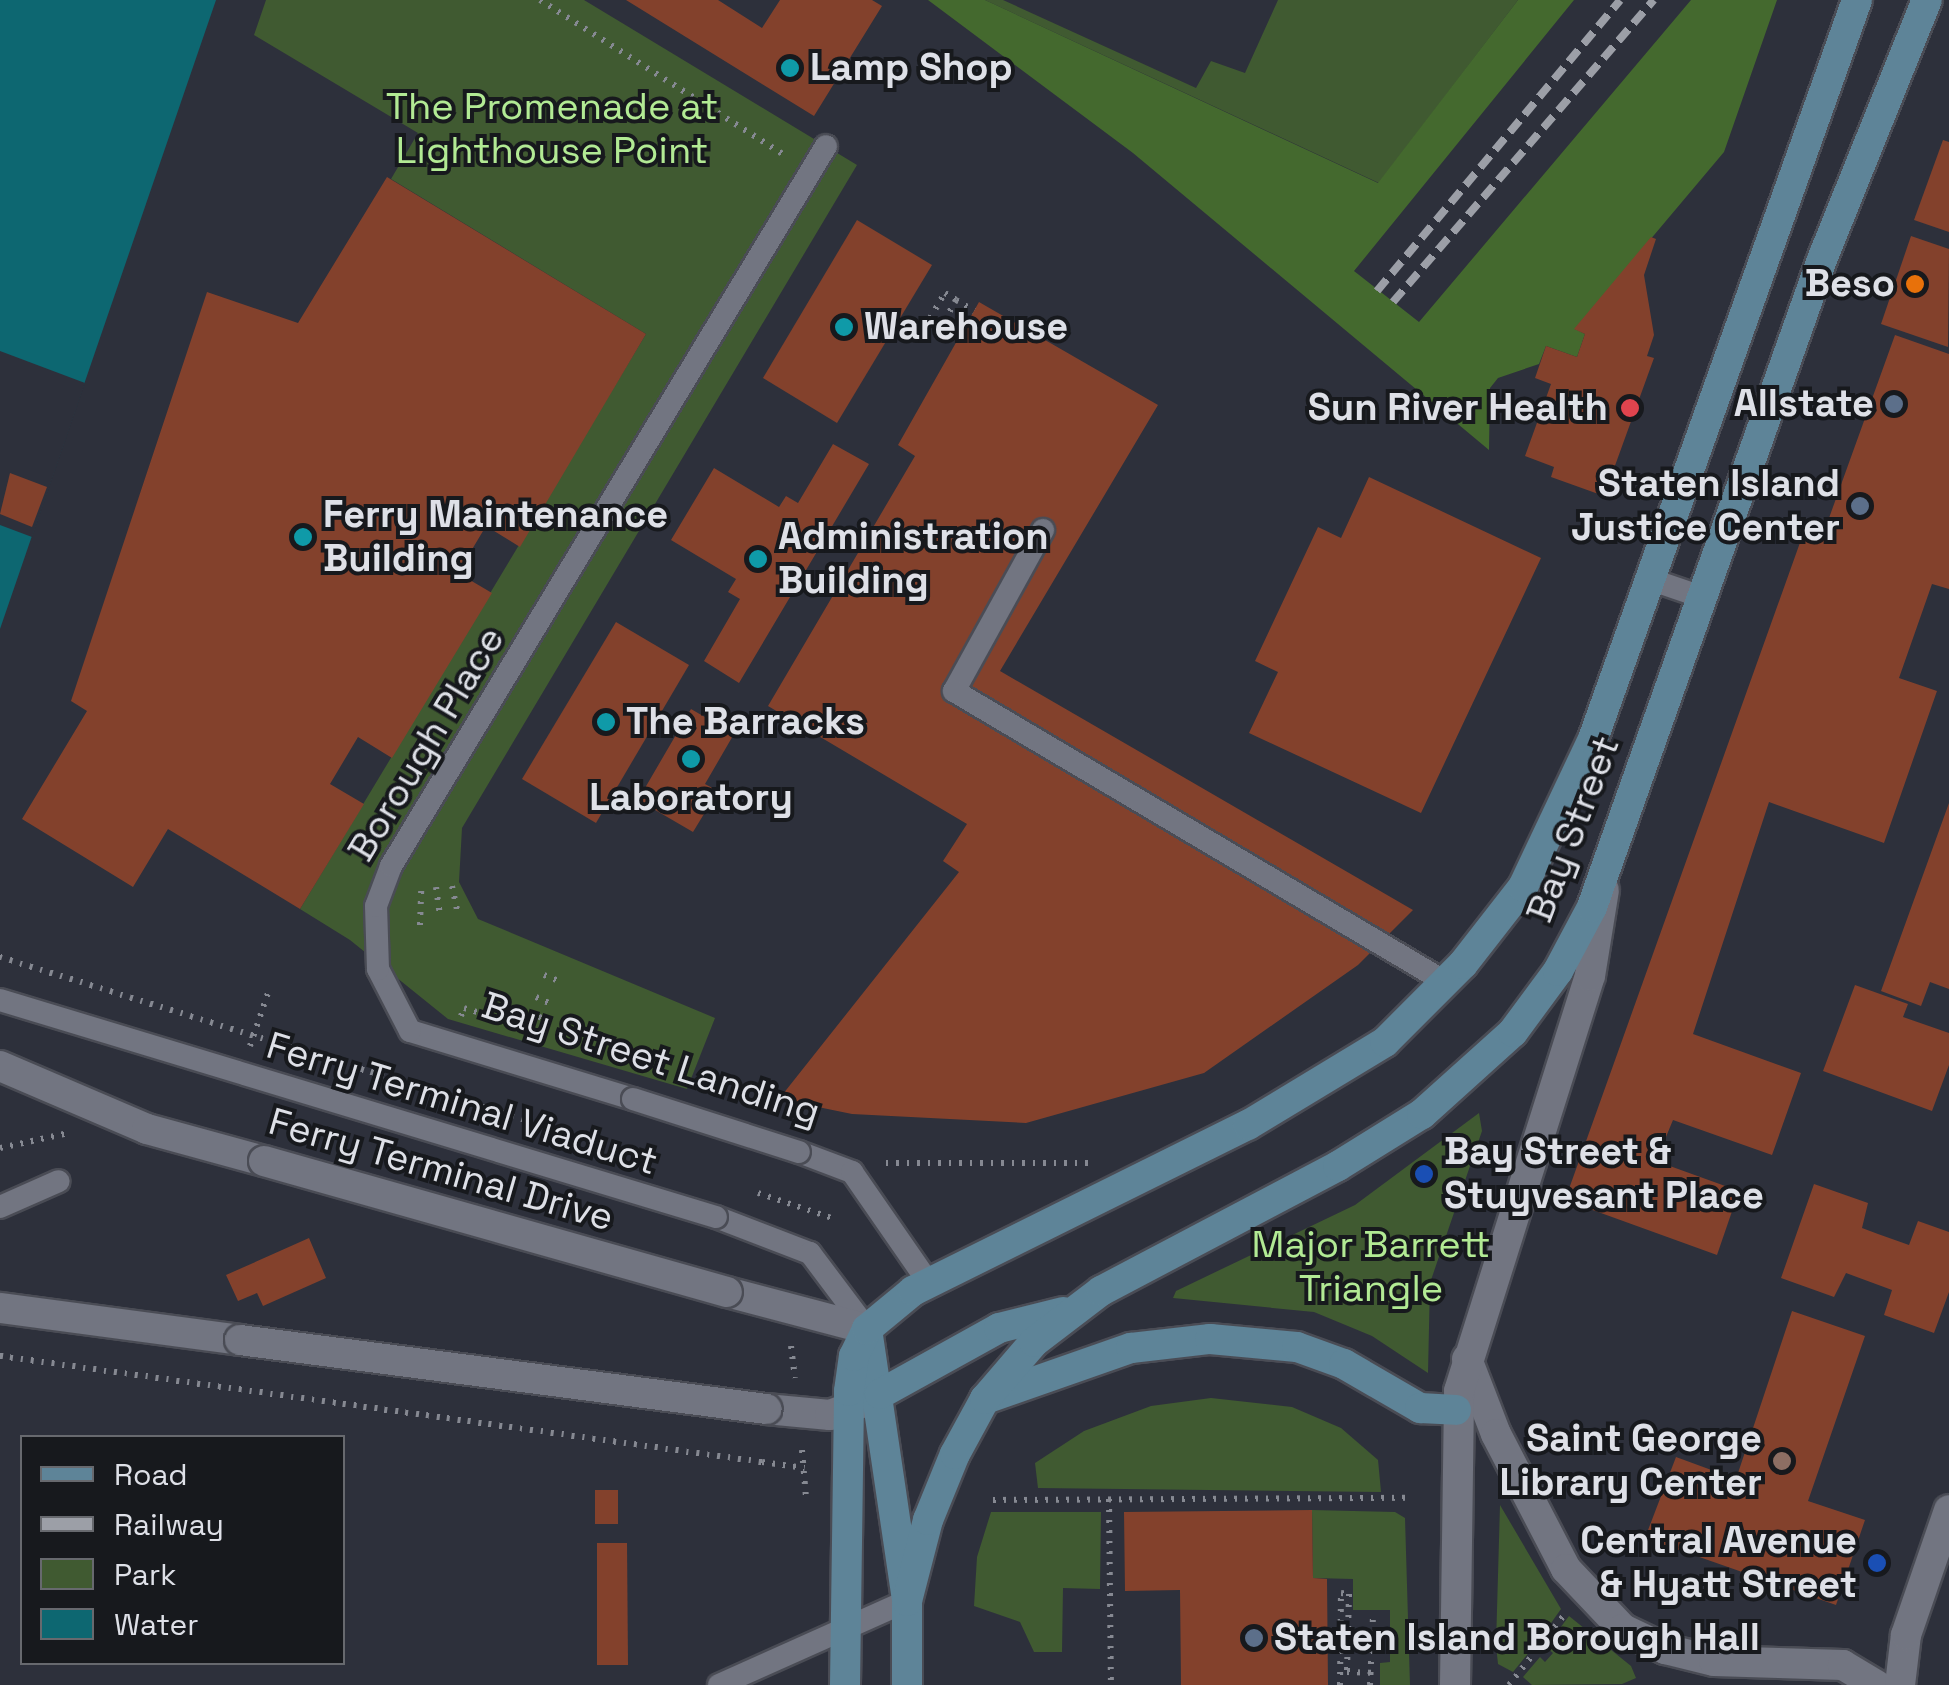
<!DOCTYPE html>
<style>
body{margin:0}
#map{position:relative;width:1949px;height:1685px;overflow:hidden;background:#2d303b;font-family:"Space Grotesk",sans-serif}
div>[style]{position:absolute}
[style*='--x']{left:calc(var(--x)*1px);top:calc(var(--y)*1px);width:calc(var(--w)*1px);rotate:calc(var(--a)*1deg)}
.green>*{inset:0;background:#405a31}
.forest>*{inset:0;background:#44692e}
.water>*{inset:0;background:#0d6771}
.pier>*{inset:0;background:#2d303b}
.building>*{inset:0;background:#83412c}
.path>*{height:6px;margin-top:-3px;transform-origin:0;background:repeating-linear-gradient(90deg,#868992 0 2.5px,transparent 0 10.5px)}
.roads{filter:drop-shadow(2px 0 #4a4c55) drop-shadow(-2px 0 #4a4c55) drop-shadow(0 2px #4a4c55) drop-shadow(0 -2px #4a4c55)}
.lane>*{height:22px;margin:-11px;padding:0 11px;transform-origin:11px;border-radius:11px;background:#727581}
.street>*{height:30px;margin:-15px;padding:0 15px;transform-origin:15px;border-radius:15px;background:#727581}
.secondary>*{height:30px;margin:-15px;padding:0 15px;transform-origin:15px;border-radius:15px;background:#5e8498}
.rail>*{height:8px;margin-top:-4px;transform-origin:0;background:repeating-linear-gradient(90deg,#9c9fa7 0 15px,transparent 0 23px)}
.path-bridge>*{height:6px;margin-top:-3px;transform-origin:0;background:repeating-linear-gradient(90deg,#868992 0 2.5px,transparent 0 10.5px)}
.bridges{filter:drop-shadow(2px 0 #4a4c55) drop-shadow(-2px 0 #4a4c55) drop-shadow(0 2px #4a4c55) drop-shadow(0 -2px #4a4c55)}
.lane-bridge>*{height:22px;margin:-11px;padding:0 11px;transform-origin:11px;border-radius:11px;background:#727581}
.street-bridge>*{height:30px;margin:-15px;padding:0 15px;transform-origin:15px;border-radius:15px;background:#727581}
.dots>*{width:28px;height:28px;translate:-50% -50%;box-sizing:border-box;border:5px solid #17191d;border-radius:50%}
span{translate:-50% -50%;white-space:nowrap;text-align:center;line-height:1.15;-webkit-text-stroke:8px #17191d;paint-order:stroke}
.poi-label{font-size:38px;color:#dee0e7;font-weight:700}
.left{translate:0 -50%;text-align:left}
.right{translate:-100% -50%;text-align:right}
.park-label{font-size:38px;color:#b2ea94}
.street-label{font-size:38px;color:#dee0e7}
.legend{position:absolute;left:20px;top:1435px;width:325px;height:230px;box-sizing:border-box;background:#17191d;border:2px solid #67696e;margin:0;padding:12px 18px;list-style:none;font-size:30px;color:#dee0e7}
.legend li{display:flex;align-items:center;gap:20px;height:50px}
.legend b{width:50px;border:2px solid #67696e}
</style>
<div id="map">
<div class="green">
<i style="clip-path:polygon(266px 0,584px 0,857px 165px,462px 828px,459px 882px,478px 919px,715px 1018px,687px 1089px,448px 1019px,350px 940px,300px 909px,646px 334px,391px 179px,418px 133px,254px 35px)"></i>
<i style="clip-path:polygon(985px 0,1003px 0,1196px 88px,1211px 61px,1245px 73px,1278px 0,1518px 0,1379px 183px)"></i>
<i style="clip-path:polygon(1479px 1113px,1482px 1131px,1430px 1283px,1428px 1373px,1372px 1336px,1314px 1312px,1173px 1298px,1176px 1291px,1355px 1205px)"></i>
<i style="clip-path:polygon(1211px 1398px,1292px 1407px,1341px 1428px,1378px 1460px,1381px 1492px,1038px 1488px,1035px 1463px,1084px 1431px,1151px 1406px)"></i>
<i style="clip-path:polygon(1500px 1505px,1561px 1609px,1539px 1640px,1534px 1636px,1526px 1645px,1531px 1650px,1513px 1672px,1498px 1664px,1496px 1645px)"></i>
<i style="clip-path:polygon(1312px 1510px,1395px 1512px,1405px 1518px,1410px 1685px,1380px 1685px,1380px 1663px,1390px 1662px,1390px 1610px,1353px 1610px,1353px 1579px,1313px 1578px)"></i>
<i style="clip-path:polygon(991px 1512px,1101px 1512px,1100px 1589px,1063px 1588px,1062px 1652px,1034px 1652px,1020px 1622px,974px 1606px,977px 1557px)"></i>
<i style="clip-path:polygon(1569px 1616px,1631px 1666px,1636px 1678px,1622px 1684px,1532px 1685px,1523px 1677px,1540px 1657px,1545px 1662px,1553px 1653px,1546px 1647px)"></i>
</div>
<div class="forest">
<i style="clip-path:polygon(928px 0,985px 0,1378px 183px,1518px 0,1574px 0,1354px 271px,1419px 322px,1691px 0,1777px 0,1724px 152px,1575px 329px,1585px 334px,1577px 357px,1546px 346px,1539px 364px,1498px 378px,1490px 388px,1489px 450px,1133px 153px)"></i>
</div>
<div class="water">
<i style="clip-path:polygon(0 0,216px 0,0 629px)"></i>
</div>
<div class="pier">
<i style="clip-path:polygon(0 351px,85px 383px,32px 537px,0 525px)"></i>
</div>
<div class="building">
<i style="clip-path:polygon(626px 0,718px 0,762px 28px,780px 0,872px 0,882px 6px,814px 116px)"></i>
<i style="clip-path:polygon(1943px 140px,1949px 142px,1949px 232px,1914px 220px)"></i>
<i style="clip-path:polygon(387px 177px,646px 334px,520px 547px,486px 526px,458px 573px,492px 593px,392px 758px,358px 737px,330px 784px,364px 804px,300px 909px,168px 829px,133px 887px,22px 819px,87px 711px,71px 701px,207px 292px,298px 323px)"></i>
<i style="clip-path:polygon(857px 220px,932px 265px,837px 423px,763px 378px)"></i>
<i style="clip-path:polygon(1911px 236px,1949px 249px,1948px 347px,1881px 324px)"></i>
<i style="clip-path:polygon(1651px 237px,1656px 239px,1644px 275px,1654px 335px,1647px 356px,1654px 358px,1604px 496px,1551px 477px,1554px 467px,1525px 456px,1551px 384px,1535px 378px,1546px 346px,1577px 357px,1585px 334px,1574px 329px)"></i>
<i style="clip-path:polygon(979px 302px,1158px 405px,1000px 671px,1413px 910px,1358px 965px,1204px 1073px,1026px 1123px,852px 1114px,779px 1099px,959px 872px,943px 861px,967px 824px,768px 706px,915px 456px,898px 445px)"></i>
<i style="clip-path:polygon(1895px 335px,1949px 354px,1949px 589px,1932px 584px,1899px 678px,1937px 691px,1884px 843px,1769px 802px,1693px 1034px,1801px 1073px,1772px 1155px,1673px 1120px,1656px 1161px,1739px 1191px,1717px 1255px,1565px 1200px,1802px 537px,1820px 543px)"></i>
<i style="clip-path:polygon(833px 444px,869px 464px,739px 683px,704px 661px,740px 599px,728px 592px,736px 579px,671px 540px,714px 468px,779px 507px,786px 496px,798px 503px)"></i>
<i style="clip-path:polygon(10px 473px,47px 487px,32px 527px,0 514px)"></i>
<i style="clip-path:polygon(1369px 477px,1541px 558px,1421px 813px,1249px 733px,1278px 672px,1255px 661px,1318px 527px,1341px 538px)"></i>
<i style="clip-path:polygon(616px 622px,689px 665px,596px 823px,522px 779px)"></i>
<i style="clip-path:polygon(691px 709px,734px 734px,705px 784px,718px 791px,693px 832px,638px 800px)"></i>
<i style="clip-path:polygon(1949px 803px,1949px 989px,1930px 982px,1921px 1006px,1881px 991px)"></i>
<i style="clip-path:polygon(1855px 985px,1908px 1004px,1903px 1017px,1949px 1033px,1949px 1065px,1932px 1111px,1823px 1071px)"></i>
<i style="clip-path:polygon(1814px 1184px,1868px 1203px,1862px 1228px,1878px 1234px,1909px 1245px,1918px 1221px,1949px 1232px,1949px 1292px,1934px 1333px,1884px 1315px,1892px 1290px,1846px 1273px,1834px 1297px,1781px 1278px)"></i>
<i style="clip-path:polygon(309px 1238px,326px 1278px,263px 1306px,257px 1293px,238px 1301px,226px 1275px)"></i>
<i style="clip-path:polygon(1792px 1311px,1865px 1336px,1808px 1501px,1865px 1520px,1836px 1605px,1645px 1538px,1676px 1457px,1736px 1479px)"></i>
<i style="clip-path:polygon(595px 1490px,618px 1490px,618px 1524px,595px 1524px)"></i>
<i style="clip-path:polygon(1312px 1510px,1313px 1578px,1327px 1579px,1328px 1685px,1181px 1685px,1180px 1590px,1125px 1591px,1124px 1512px)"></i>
<i style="clip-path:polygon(597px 1543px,627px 1543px,628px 1665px,597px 1665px)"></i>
</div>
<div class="path">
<i style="--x:540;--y:0;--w:289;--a:32.4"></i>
<i style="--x:956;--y:300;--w:39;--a:119"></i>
<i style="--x:937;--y:334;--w:14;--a:-150"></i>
<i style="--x:925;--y:327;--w:39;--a:-60"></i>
<i style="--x:945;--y:293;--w:13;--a:32"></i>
<i style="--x:956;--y:300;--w:21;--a:31"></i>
<i style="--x:452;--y:886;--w:30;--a:78"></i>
<i style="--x:436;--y:887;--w:30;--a:82"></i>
<i style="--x:420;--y:925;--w:36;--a:-88"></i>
<i style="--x:544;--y:975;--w:18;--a:22"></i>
<i style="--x:536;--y:997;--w:19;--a:25"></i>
<i style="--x:529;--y:1013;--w:19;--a:21"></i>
<i style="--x:461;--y:1016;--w:9;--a:-69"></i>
<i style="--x:464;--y:1008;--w:24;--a:17"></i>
<i style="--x:250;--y:1046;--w:59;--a:-71.3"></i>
<i style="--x:0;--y:1148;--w:70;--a:-12.4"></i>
<i style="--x:886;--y:1163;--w:202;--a:0"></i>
<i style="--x:758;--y:1193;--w:78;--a:18.7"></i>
<i style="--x:791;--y:1346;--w:32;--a:83"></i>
<i style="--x:802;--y:1450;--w:48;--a:85.2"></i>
<i style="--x:762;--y:1462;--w:43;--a:7.9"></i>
<i style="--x:1109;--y:1499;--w:186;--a:89.4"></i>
<i style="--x:993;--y:1500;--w:417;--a:-0.3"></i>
<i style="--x:1340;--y:1685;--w:92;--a:-89.4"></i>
<i style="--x:1341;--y:1593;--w:8;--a:7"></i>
<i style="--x:1349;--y:1594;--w:78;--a:91.5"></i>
<i style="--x:1347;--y:1672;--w:24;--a:2"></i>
<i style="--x:1370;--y:1685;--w:68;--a:-87.5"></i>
<i style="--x:1509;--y:1685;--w:89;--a:-51.8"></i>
</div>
<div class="roads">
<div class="lane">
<i style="--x:1043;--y:530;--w:184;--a:118.9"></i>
<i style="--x:954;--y:691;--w:573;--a:30.64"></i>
<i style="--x:1649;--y:579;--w:53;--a:18.8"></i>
<i style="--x:633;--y:1099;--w:233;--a:-163"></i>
<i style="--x:410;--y:1031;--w:70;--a:-117.3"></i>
<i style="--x:378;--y:969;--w:63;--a:-91.8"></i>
<i style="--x:376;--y:906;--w:43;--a:-69.4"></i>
<i style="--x:391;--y:866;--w:841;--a:-58.86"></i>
<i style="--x:799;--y:1152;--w:57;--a:20.7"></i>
<i style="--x:852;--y:1172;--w:135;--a:55.3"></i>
<i style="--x:0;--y:1207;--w:64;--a:-23.8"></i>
<i style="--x:716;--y:1217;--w:101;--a:21"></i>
<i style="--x:810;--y:1253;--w:95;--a:53.1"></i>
<i style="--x:719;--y:1685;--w:206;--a:-24.1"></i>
</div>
<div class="street">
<i style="--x:0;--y:1066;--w:160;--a:23.2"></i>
<i style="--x:147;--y:1129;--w:121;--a:15.3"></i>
<i style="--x:727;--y:1292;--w:145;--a:14.8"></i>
<i style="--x:0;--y:1308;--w:242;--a:7.6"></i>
<i style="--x:1467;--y:1359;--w:80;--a:68.9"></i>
<i style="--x:1496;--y:1434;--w:152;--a:62.6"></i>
<i style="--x:1566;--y:1569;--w:83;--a:46.5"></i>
<i style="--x:1623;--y:1629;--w:47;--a:25.5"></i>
<i style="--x:1665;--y:1649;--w:50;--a:13.8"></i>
<i style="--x:1714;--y:1661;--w:129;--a:1.8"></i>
<i style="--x:1843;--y:1665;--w:39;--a:31"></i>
<i style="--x:766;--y:1409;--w:64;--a:5.4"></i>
<i style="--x:830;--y:1415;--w:42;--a:-21"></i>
<i style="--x:1455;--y:1685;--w:294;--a:-89.2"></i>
<i style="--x:1459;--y:1391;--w:435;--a:-72.5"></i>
<i style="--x:1590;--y:976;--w:87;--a:-80.8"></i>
<i style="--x:1900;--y:1685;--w:50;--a:-83.2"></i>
<i style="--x:1906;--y:1635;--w:132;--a:-71"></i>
</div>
<div class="secondary">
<i style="--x:867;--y:1329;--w:275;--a:81.6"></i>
<i style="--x:907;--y:1601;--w:84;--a:90"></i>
<i style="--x:880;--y:1394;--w:136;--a:-29"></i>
<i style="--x:999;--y:1328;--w:66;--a:-14"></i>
<i style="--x:985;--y:1399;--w:155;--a:-19.3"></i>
<i style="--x:1131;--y:1348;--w:80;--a:-6.5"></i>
<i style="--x:1210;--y:1339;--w:87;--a:5.3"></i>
<i style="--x:1297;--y:1347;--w:50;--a:19.9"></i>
<i style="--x:1344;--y:1364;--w:88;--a:30.1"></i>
<i style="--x:1420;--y:1408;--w:36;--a:3"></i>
<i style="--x:907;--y:1601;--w:84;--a:-75.5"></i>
<i style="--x:928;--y:1520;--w:71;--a:-67.8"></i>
<i style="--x:955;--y:1454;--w:63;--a:-61.4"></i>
<i style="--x:985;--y:1399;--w:75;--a:-49.3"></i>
<i style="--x:1034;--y:1342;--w:84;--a:-37.3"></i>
<i style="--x:1101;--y:1291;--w:268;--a:-27.8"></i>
<i style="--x:1338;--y:1166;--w:99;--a:-31.8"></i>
<i style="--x:1422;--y:1114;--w:122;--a:-42"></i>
<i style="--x:1513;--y:1032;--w:76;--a:-53.6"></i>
<i style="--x:1558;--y:971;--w:72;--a:-62"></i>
<i style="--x:1592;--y:907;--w:690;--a:-70.44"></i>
<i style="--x:1823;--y:257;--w:277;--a:-68"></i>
<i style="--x:845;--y:1685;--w:294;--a:-89.2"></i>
<i style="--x:849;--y:1391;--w:35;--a:-82"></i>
<i style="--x:854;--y:1356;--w:30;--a:-64"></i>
<i style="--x:867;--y:1329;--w:60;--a:-39.6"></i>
<i style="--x:913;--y:1291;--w:374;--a:-26.4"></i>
<i style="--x:1248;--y:1125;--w:160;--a:-31.2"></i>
<i style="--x:1385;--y:1042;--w:110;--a:-45"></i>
<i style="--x:1463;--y:964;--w:98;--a:-52.1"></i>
<i style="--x:1523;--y:887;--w:164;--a:-64.7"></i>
<i style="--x:1593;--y:739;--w:785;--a:-70.34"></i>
</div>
</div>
<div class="rail">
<i style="--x:1377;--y:291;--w:379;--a:-50.1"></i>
<i style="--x:1393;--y:302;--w:399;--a:-49.2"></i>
</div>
<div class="path-bridge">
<i style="--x:0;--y:957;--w:547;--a:17.24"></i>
<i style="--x:0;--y:1356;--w:769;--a:7.92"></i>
</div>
<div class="bridges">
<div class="lane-bridge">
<i style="--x:0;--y:1000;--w:748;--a:16.86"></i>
<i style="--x:633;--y:1099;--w:174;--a:17.7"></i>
</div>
<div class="street-bridge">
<i style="--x:264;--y:1161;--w:481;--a:15.8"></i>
<i style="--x:240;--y:1340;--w:531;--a:7.47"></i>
</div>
</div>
<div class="dots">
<i style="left:790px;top:68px;background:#0f9aa8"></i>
<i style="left:1915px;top:284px;background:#e8710a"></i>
<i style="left:844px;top:327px;background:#0f9aa8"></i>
<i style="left:1894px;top:404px;background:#5c6f8a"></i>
<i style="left:1630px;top:408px;background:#e0444e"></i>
<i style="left:1860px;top:506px;background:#5c6f8a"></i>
<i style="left:303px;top:537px;background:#0f9aa8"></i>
<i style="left:758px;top:559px;background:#0f9aa8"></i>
<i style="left:606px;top:722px;background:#0f9aa8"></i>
<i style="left:691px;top:759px;background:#0f9aa8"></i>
<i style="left:1424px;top:1174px;background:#1a4fb4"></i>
<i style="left:1782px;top:1461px;background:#8d6e63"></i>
<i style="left:1877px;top:1563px;background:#1a4fb4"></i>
<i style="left:1254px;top:1638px;background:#5c6f8a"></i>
</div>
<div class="poi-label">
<span class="left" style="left:810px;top:68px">Lamp Shop</span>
<span class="right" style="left:1895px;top:284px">Beso</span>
<span class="left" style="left:864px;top:327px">Warehouse</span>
<span class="right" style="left:1874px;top:404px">Allstate</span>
<span class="right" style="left:1608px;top:408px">Sun River Health</span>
<span class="right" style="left:1840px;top:506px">Staten Island<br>Justice Center</span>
<span class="left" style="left:323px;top:537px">Ferry Maintenance<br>Building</span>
<span class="left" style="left:778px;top:559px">Administration<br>Building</span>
<span class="left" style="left:626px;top:722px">The Barracks</span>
<span style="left:691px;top:798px">Laboratory</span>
<span class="left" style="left:1444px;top:1174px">Bay Street &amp;<br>Stuyvesant Place</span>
<span class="right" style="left:1762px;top:1461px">Saint George<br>Library Center</span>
<span class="right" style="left:1857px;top:1563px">Central Avenue<br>&amp; Hyatt Street</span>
<span class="left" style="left:1274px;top:1638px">Staten Island Borough Hall</span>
</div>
<div class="park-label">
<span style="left:552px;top:129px">The Promenade at<br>Lighthouse Point</span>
<span style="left:1371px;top:1267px">Major Barrett<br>Triangle</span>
</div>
<div class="street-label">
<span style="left:426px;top:744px;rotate:-59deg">Borough Place</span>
<span style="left:1573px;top:829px;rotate:-69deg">Bay Street</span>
<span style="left:651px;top:1059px;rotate:18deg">Bay Street Landing</span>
<span style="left:462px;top:1104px;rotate:17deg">Ferry Terminal Viaduct</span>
<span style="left:441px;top:1170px;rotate:16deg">Ferry Terminal Drive</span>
</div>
<ul class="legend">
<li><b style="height:12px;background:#5e8498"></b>Road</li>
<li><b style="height:12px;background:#9c9fa7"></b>Railway</li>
<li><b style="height:28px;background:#405a31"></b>Park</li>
<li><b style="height:28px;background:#0d6771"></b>Water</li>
</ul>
</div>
